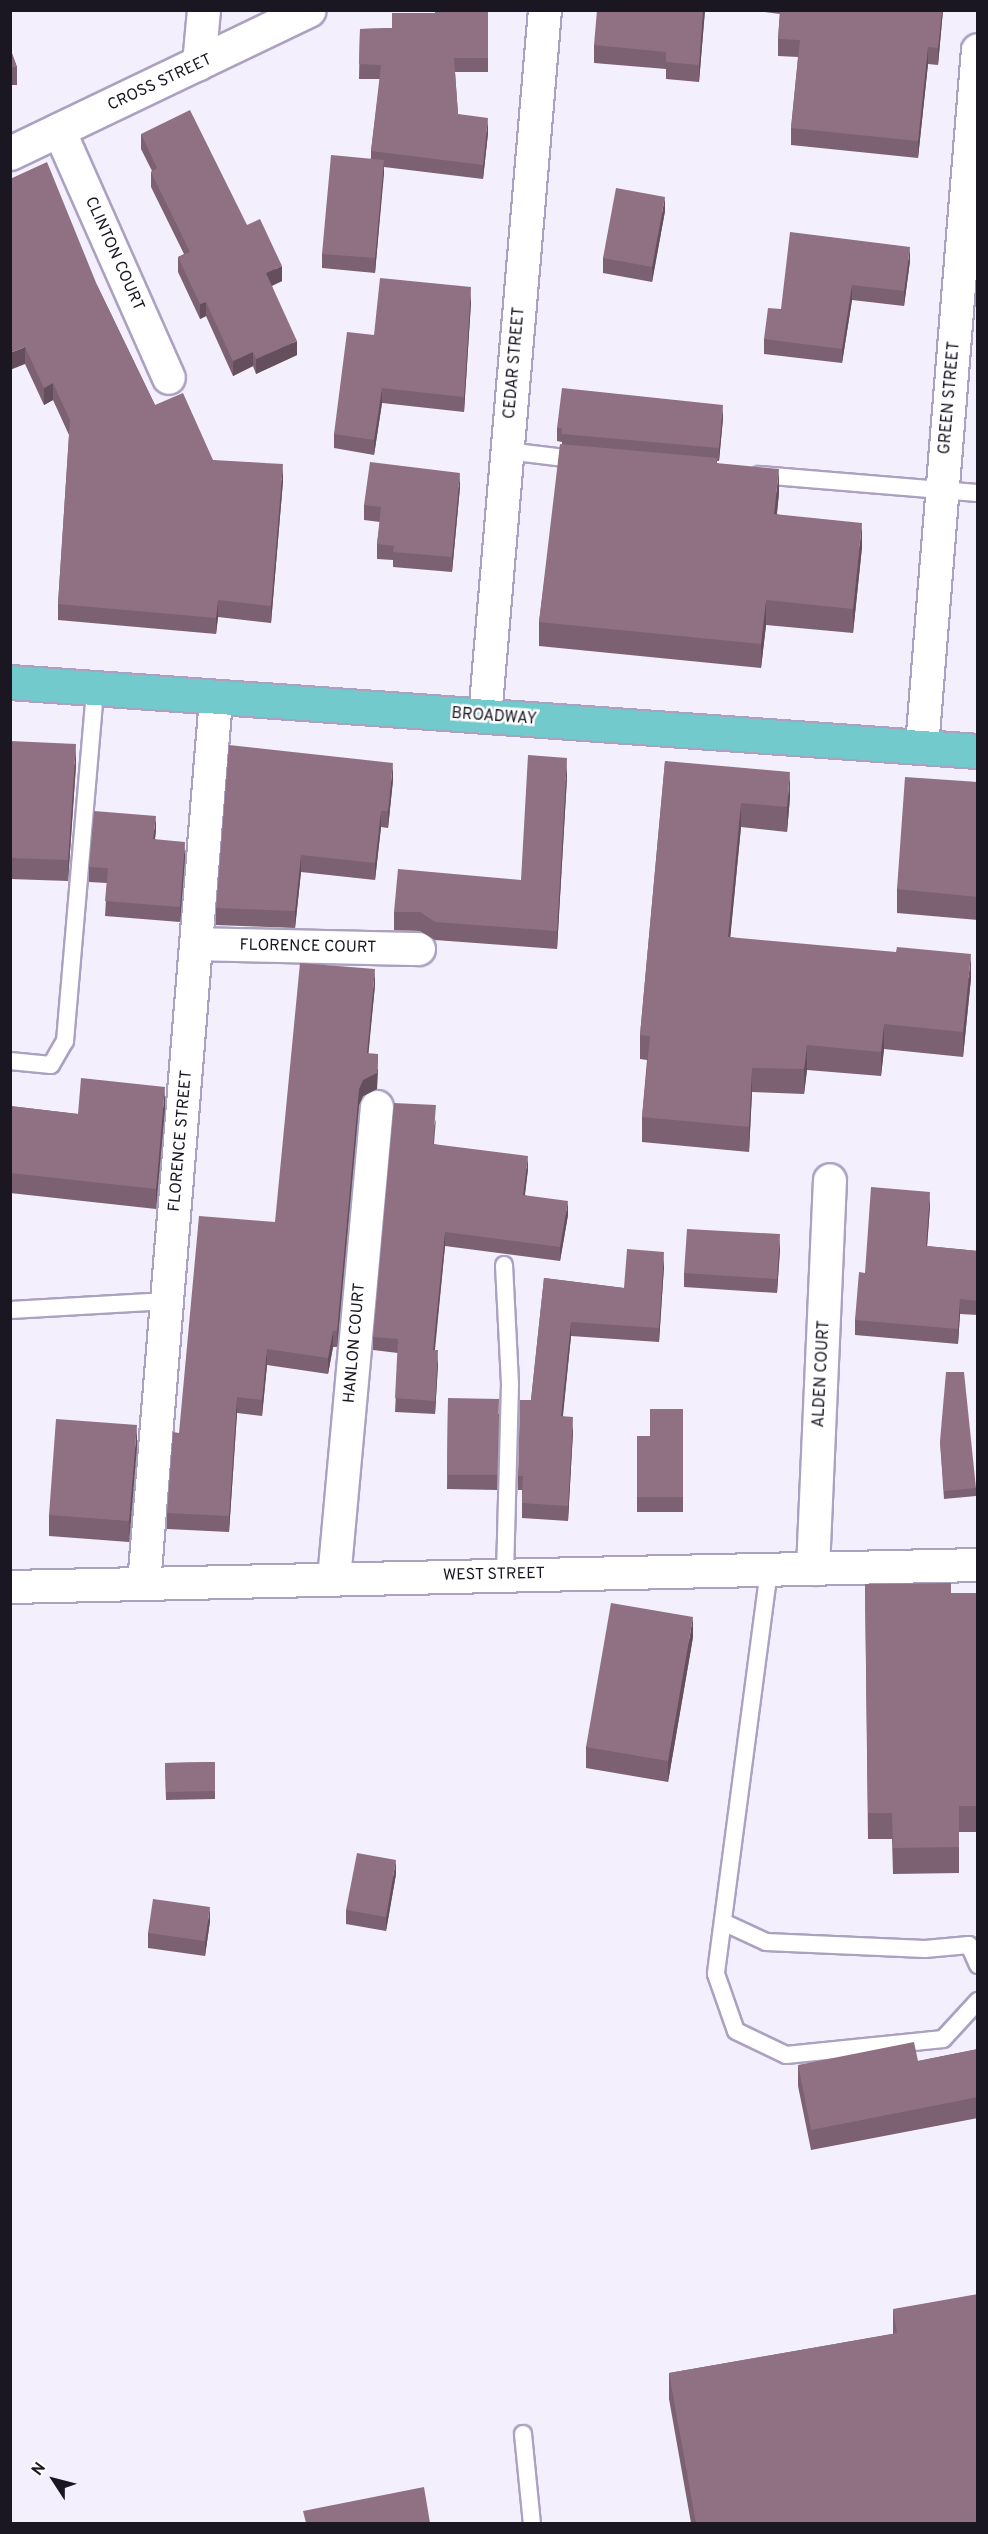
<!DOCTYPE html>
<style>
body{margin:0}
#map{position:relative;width:988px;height:2534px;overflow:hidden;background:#f4effd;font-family:Overpass,sans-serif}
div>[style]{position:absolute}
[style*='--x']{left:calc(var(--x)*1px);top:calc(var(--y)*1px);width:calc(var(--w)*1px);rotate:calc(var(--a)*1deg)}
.roads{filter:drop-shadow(2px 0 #aba1c1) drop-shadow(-2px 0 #aba1c1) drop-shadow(0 2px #aba1c1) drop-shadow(0 -2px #aba1c1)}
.service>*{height:16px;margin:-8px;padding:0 8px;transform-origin:8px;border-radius:8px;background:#fff}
.minor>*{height:32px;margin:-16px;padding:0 16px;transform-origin:16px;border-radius:16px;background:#fff}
.tertiary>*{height:33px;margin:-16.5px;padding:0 16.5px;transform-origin:16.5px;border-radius:16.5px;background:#fff}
.primary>*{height:33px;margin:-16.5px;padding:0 16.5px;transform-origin:16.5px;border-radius:16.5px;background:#73cacc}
.wall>*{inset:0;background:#7c6172}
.shaded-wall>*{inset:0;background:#654f5c}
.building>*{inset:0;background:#907184}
span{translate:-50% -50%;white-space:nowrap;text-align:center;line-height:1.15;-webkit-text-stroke:5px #fff;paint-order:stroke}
.street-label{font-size:16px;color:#1a1622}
.frame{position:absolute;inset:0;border:12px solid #1a1622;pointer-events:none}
.north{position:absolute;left:24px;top:2450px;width:60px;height:60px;-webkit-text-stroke:4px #fff;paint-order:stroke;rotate:306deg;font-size:16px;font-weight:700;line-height:24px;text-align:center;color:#1a1622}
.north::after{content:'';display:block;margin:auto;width:21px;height:27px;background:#1a1622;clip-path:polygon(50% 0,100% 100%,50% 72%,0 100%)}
</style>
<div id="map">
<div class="roads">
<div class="service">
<i style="--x:507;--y:451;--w:75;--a:6.9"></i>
<i style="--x:759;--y:475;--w:220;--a:4.7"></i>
<i style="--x:10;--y:1061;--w:41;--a:5.6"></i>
<i style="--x:51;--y:1065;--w:28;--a:-60"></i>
<i style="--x:65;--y:1041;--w:352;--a:-85.1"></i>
<i style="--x:504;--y:1265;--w:119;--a:87.1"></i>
<i style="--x:510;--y:1384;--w:190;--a:91.5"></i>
<i style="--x:10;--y:1310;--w:158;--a:-3.3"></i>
<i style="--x:769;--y:1570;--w:407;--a:97.5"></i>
<i style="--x:716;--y:1974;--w:60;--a:70.7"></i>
<i style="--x:736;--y:2031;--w:55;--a:25.6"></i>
<i style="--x:786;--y:2055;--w:158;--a:-5.8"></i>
<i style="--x:943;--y:2039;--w:52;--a:-47.4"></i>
<i style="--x:723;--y:1922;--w:47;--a:24.9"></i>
<i style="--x:766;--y:1942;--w:159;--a:2.5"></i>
<i style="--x:925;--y:1949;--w:44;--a:-5.2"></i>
<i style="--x:969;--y:1945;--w:22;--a:66"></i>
<i style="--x:523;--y:2434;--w:90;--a:84.3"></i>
</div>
<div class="minor">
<i style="--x:199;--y:64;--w:54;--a:-84.7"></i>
<i style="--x:59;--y:130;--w:271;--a:66.1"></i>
<i style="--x:485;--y:717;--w:710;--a:-85.15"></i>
<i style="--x:922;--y:747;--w:699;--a:-85.41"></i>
<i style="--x:197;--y:944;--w:222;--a:1.3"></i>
<i style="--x:813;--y:1569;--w:389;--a:-87.5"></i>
<i style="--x:334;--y:1579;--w:474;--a:-84.8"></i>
<i style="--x:144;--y:1584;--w:888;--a:-85.35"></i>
<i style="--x:10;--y:1587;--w:968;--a:-1.3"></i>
</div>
<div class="tertiary">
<i style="--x:10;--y:153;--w:331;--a:-25.6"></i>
</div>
<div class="primary">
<i style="--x:10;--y:682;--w:970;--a:4.08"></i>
</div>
</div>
<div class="wall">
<i style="clip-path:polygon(488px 10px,488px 72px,455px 72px,458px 114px,488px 133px,483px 179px,384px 167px,375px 273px,322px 268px,322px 254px,371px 158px,371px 151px,380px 79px,359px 79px,360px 29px,392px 28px,435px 13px)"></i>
<i style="clip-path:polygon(705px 10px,699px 82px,666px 79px,666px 69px,594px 63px,594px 45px)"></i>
<i style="clip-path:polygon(749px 10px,943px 10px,938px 65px,928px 64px,918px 158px,791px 145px,791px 128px,798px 57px,778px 56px,778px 39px,780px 14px)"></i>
<i style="clip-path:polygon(10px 48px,17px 67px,17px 85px,10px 85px)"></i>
<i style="clip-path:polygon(141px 134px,247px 225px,282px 281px,272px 286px,297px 355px,256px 374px,253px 366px,233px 376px,206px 316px,200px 319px,178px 272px,178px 257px,184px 254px,151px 187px,151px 172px,152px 171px,141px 149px)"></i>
<i style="clip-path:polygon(10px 179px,97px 285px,155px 405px,213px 460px,283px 481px,271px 623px,218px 617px,216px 634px,58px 620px,58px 604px,69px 435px,53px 400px,44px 405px,25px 364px)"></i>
<i style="clip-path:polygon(665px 211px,652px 282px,603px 273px,603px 258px)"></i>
<i style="clip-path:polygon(910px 261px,904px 306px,852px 300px,842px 363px,764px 354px,764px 339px,781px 309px)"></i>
<i style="clip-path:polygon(471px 302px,464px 412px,382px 403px,374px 455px,334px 448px,334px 434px,374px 335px)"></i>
<i style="clip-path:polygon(723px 418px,719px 461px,717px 461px,717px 463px,779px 493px,777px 514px,862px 547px,853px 633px,766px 625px,761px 668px,539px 646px,539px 622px,562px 444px,562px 442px,557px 441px,557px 428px)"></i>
<i style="clip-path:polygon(460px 487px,452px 572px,393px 567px,393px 560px,377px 559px,377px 544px,380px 522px,364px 520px,364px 505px)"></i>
<i style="clip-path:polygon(10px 741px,76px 765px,68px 881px,10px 879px)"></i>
<i style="clip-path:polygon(665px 761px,790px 797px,787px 832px,741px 827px,730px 937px,971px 978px,963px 1057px,884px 1049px,881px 1076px,807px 1070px,804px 1094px,752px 1092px,749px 1152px,642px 1142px,642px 1117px,647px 1060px,640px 1059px,640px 1035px)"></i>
<i style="clip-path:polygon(567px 777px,557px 949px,435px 940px,420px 931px,394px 930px,394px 912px,521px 880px)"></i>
<i style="clip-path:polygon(393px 780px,388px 828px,381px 827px,375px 880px,301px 872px,295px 928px,216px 925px,216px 908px)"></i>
<i style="clip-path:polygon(978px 782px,978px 920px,897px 913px,897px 889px)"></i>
<i style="clip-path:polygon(156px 830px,155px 839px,185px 857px,180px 922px,105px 916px,107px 883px,89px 882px,89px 867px)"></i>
<i style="clip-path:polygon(375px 985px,368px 1053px,378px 1070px,377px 1089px,363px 1096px,359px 1105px,337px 1347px,333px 1347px,328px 1374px,267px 1365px,262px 1416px,237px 1413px,229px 1532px,167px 1529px,167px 1513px,275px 1222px)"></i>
<i style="clip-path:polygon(10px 1106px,78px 1114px,165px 1107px,156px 1209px,10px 1193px)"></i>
<i style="clip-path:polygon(436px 1119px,434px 1144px,528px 1169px,525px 1195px,568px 1215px,560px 1261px,445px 1246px,435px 1350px,438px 1364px,435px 1414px,395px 1412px,398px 1353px,373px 1350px,373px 1337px)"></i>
<i style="clip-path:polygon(930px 1206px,927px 1246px,978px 1251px,978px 1315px,960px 1314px,958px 1344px,855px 1335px,855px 1320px,865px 1273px)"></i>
<i style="clip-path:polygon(780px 1249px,777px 1293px,684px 1287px,684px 1273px)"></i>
<i style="clip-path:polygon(664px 1266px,659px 1342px,571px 1336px,563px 1416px,573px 1431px,568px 1521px,522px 1518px,522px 1490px,518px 1490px,518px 1476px,531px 1400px,544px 1278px,624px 1288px)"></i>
<i style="clip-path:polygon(448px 1398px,499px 1414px,497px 1490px,447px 1489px)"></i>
<i style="clip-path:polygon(683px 1409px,683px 1512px,637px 1512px,637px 1436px,650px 1436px)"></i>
<i style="clip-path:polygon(940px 1441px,976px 1488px,976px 1496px,944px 1499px)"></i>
<i style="clip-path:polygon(137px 1446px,129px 1542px,49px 1536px,49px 1515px)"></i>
<i style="clip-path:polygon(865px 1584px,951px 1593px,978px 1593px,978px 1832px,959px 1832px,959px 1873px,893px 1874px,892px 1839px,868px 1839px)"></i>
<i style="clip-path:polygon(693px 1637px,668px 1782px,586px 1768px,586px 1747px)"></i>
<i style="clip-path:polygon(215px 1762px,215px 1799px,166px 1800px,165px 1763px)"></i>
<i style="clip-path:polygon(396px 1874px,386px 1931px,346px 1924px,346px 1910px)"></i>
<i style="clip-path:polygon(210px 1921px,205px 1956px,148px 1948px,148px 1933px)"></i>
<i style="clip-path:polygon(978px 2049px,978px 2118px,811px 2150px,798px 2086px,798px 2065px,918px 2061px)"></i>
<i style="clip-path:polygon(893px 2309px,978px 2523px,691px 2523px,669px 2399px,669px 2373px,893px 2334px)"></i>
</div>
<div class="shaded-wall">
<i style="clip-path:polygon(703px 10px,705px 10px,699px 82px,699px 65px)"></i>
<i style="clip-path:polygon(942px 10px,943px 10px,938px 65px,938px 48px)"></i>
<i style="clip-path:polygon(928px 47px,928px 64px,918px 158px,918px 141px)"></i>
<i style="clip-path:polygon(488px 118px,488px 133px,483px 179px,483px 165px)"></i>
<i style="clip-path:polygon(384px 160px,384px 174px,375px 273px,375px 258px)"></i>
<i style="clip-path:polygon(665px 197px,665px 211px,652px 282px,652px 267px)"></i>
<i style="clip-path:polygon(910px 247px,910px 261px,904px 306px,904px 291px)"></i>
<i style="clip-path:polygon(282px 266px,282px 281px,266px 288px,266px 273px)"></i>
<i style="clip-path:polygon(852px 285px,852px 300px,842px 363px,842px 349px)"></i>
<i style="clip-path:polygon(471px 287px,471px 302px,464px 412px,464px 397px)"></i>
<i style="clip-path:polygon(206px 302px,206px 316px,200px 319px,200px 304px)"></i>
<i style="clip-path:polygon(297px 341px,297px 355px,256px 374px,256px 359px)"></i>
<i style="clip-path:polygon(25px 347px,25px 364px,10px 370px,10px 353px)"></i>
<i style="clip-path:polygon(253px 352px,253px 366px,233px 376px,233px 361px)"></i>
<i style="clip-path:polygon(53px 383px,53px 400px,44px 405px,44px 388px)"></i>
<i style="clip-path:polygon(382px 388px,382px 403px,374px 455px,374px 440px)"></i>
<i style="clip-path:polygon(723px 405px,723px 418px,719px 461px,719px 448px)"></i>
<i style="clip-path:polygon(283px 464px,283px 481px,271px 623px,271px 606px)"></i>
<i style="clip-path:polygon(779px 469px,779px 493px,774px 538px,774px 514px)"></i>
<i style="clip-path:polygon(460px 473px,460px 487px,452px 572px,452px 557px)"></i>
<i style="clip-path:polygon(862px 523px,862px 547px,853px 633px,853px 609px)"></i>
<i style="clip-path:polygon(218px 600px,218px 617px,216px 634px,216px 618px)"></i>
<i style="clip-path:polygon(766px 600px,766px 625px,761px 668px,761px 644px)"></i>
<i style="clip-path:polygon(76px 744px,76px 765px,68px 881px,68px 860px)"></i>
<i style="clip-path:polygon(567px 758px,567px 777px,557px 949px,557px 931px)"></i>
<i style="clip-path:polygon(393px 763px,393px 780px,388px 828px,388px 811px)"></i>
<i style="clip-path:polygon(790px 772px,790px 797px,787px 832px,787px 807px)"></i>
<i style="clip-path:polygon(741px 803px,741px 827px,728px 961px,728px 937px)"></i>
<i style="clip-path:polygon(381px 811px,381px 827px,375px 880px,375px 863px)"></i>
<i style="clip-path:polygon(156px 816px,156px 830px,153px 854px,153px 839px)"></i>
<i style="clip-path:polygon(185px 842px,185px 857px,180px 922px,180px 907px)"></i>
<i style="clip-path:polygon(301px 855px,301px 872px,295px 928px,295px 911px)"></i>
<i style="clip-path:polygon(971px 954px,971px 978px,963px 1057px,963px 1032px)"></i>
<i style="clip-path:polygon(375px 969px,375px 985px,367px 1069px,367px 1053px)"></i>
<i style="clip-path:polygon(884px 1024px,884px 1049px,881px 1076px,881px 1052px)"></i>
<i style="clip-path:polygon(807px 1045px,807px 1070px,804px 1094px,804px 1069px)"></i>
<i style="clip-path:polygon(378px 1054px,377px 1089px,363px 1096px,359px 1105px,337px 1347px,337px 1331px,359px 1089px,363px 1080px)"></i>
<i style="clip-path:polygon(752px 1068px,752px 1092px,749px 1152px,749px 1127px)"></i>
<i style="clip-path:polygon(165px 1087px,165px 1107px,156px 1209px,156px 1189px)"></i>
<i style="clip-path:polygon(528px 1156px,528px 1169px,523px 1208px,523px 1195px)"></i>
<i style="clip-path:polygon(930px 1192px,930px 1206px,926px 1261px,926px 1246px)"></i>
<i style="clip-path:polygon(568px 1201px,568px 1215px,560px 1261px,560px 1247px)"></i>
<i style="clip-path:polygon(445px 1232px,445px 1246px,433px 1364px,433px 1350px)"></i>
<i style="clip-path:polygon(780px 1234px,780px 1249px,777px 1293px,777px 1279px)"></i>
<i style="clip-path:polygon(664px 1252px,664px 1266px,659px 1342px,659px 1328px)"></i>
<i style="clip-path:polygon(960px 1299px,960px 1314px,958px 1344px,958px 1329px)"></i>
<i style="clip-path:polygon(571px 1322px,571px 1336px,561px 1431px,561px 1416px)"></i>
<i style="clip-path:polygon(333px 1331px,333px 1347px,328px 1374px,328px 1358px)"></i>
<i style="clip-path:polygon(267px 1349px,267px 1365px,262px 1416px,262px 1400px)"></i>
<i style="clip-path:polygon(438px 1350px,438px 1364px,435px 1414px,435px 1401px)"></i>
<i style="clip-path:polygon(237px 1397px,237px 1413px,229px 1532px,229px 1516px)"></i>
<i style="clip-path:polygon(573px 1417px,573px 1431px,568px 1521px,568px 1506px)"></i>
<i style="clip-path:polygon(137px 1425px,137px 1446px,129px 1542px,129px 1521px)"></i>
<i style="clip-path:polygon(693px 1617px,693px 1637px,668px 1782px,668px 1761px)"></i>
<i style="clip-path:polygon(396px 1860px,396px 1874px,386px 1931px,386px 1917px)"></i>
<i style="clip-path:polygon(210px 1907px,210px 1921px,205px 1956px,205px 1941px)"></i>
</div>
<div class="building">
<i style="clip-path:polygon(435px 10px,488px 10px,488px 58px,454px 58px,458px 114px,488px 118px,483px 165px,371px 151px,381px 65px,359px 64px,360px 29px,392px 28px,392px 13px,435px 13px)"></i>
<i style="clip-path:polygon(597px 10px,703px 10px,699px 65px,666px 62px,666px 52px,594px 45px)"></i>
<i style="clip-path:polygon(780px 10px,942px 10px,938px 48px,928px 47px,918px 141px,791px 128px,800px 40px,778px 39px)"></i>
<i style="clip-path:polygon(10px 48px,17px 67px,10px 67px)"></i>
<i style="clip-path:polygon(190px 110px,247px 225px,260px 219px,282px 266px,266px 273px,297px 341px,256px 359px,253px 352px,233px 361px,206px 302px,200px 304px,178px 257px,190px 252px,151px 172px,157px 168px,141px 134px)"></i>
<i style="clip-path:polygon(331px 155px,384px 160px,375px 258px,322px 254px)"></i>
<i style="clip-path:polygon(47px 162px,97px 285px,155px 405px,183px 393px,213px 460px,283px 464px,271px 606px,218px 600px,216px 618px,58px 604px,70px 420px,53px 383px,44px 388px,25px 347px,10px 353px,10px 179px)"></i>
<i style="clip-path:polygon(616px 188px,665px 197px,652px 267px,603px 258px)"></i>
<i style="clip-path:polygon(790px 232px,910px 247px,904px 291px,852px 285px,842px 349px,764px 339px,768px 308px,781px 309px)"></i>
<i style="clip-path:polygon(380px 278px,471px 287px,464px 397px,382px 388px,374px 440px,334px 434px,347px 332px,374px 335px)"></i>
<i style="clip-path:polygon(562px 388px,723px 405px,719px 448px,562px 434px,562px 428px,557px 428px)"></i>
<i style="clip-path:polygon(560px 444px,717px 458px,716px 463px,779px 469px,774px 514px,862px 523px,853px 609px,766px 600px,761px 644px,539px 622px)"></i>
<i style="clip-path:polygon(370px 462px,460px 473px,452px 557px,393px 552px,394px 546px,377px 544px,381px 507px,364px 505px)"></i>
<i style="clip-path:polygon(10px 741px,76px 744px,68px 860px,10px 858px)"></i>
<i style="clip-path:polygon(229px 745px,393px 763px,388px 811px,381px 811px,375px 863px,301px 855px,295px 911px,216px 908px)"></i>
<i style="clip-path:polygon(528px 755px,567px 758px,557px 931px,435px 922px,420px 912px,394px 912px,398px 869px,521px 880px)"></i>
<i style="clip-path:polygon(665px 761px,790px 772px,787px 807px,741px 803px,728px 937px,896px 952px,897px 947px,971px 954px,963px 1032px,884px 1024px,881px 1052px,807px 1045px,804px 1069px,752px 1068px,749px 1127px,642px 1117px,650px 1036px,640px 1035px)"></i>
<i style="clip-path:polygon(905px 777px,978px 782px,978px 897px,897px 889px)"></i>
<i style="clip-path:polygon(94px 811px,156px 816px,153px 839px,185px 842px,180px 907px,105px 901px,108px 868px,89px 867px)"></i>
<i style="clip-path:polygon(300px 963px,375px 969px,367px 1053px,378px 1054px,377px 1073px,363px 1080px,359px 1089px,337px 1331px,333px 1331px,328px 1358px,267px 1349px,262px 1400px,237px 1397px,229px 1516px,167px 1513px,173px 1432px,179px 1433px,199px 1216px,275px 1222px)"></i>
<i style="clip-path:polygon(81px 1078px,165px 1087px,156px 1189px,10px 1173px,10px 1106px,78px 1114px)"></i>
<i style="clip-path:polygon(394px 1103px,436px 1105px,433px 1144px,528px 1156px,523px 1195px,568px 1201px,560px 1247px,445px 1232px,433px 1350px,438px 1350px,435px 1401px,395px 1398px,398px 1339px,373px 1337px)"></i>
<i style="clip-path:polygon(871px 1187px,930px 1192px,926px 1246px,978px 1251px,978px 1301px,960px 1299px,958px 1329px,855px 1320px,859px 1272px,865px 1273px)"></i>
<i style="clip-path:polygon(687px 1229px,780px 1234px,777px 1279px,684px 1273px)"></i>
<i style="clip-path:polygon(627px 1249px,664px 1252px,659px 1328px,571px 1322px,561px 1416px,573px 1417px,568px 1506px,522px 1503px,523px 1476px,518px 1476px,520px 1400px,531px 1400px,544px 1278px,624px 1288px)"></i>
<i style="clip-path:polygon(946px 1372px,964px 1372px,976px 1488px,944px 1491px,940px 1441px)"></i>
<i style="clip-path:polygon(448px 1398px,499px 1399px,497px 1475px,447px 1475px)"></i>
<i style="clip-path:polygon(650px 1409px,683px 1409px,683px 1497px,637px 1497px,637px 1436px,650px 1436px)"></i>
<i style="clip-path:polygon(56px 1419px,137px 1425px,129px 1521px,49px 1515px)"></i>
<i style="clip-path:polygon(951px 1583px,951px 1593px,978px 1593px,978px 1806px,959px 1806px,959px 1847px,893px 1848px,892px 1813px,868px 1813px,865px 1584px)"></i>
<i style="clip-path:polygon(611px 1603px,693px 1617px,668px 1761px,586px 1747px)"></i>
<i style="clip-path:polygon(215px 1762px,215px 1791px,166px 1792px,165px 1763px)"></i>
<i style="clip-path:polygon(357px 1853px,396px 1860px,386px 1917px,346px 1910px)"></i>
<i style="clip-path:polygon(153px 1899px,210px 1907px,205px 1941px,148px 1933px)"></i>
<i style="clip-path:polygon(914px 2042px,918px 2061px,978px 2049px,978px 2097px,811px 2130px,798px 2065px)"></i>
<i style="clip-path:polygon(978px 2294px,978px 2523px,696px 2523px,669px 2373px,897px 2333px,893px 2309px)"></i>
<i style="clip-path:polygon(424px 2487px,430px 2523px,306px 2523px,303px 2511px)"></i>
</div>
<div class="street-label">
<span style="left:160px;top:83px;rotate:-25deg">CROSS STREET</span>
<span style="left:114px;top:254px;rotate:66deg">CLINTON COURT</span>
<span style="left:515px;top:363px;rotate:-85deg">CEDAR STREET</span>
<span style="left:950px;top:398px;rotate:-85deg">GREEN STREET</span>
<span style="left:494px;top:717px;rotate:4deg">BROADWAY</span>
<span style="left:308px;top:947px;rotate:1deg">FLORENCE COURT</span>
<span style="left:181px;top:1141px;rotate:-85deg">FLORENCE STREET</span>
<span style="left:355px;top:1343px;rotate:-85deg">HANLON COURT</span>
<span style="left:822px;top:1374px;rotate:-87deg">ALDEN COURT</span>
<span style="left:494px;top:1575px;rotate:-1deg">WEST STREET</span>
</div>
<div class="frame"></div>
<div class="north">N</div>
</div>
